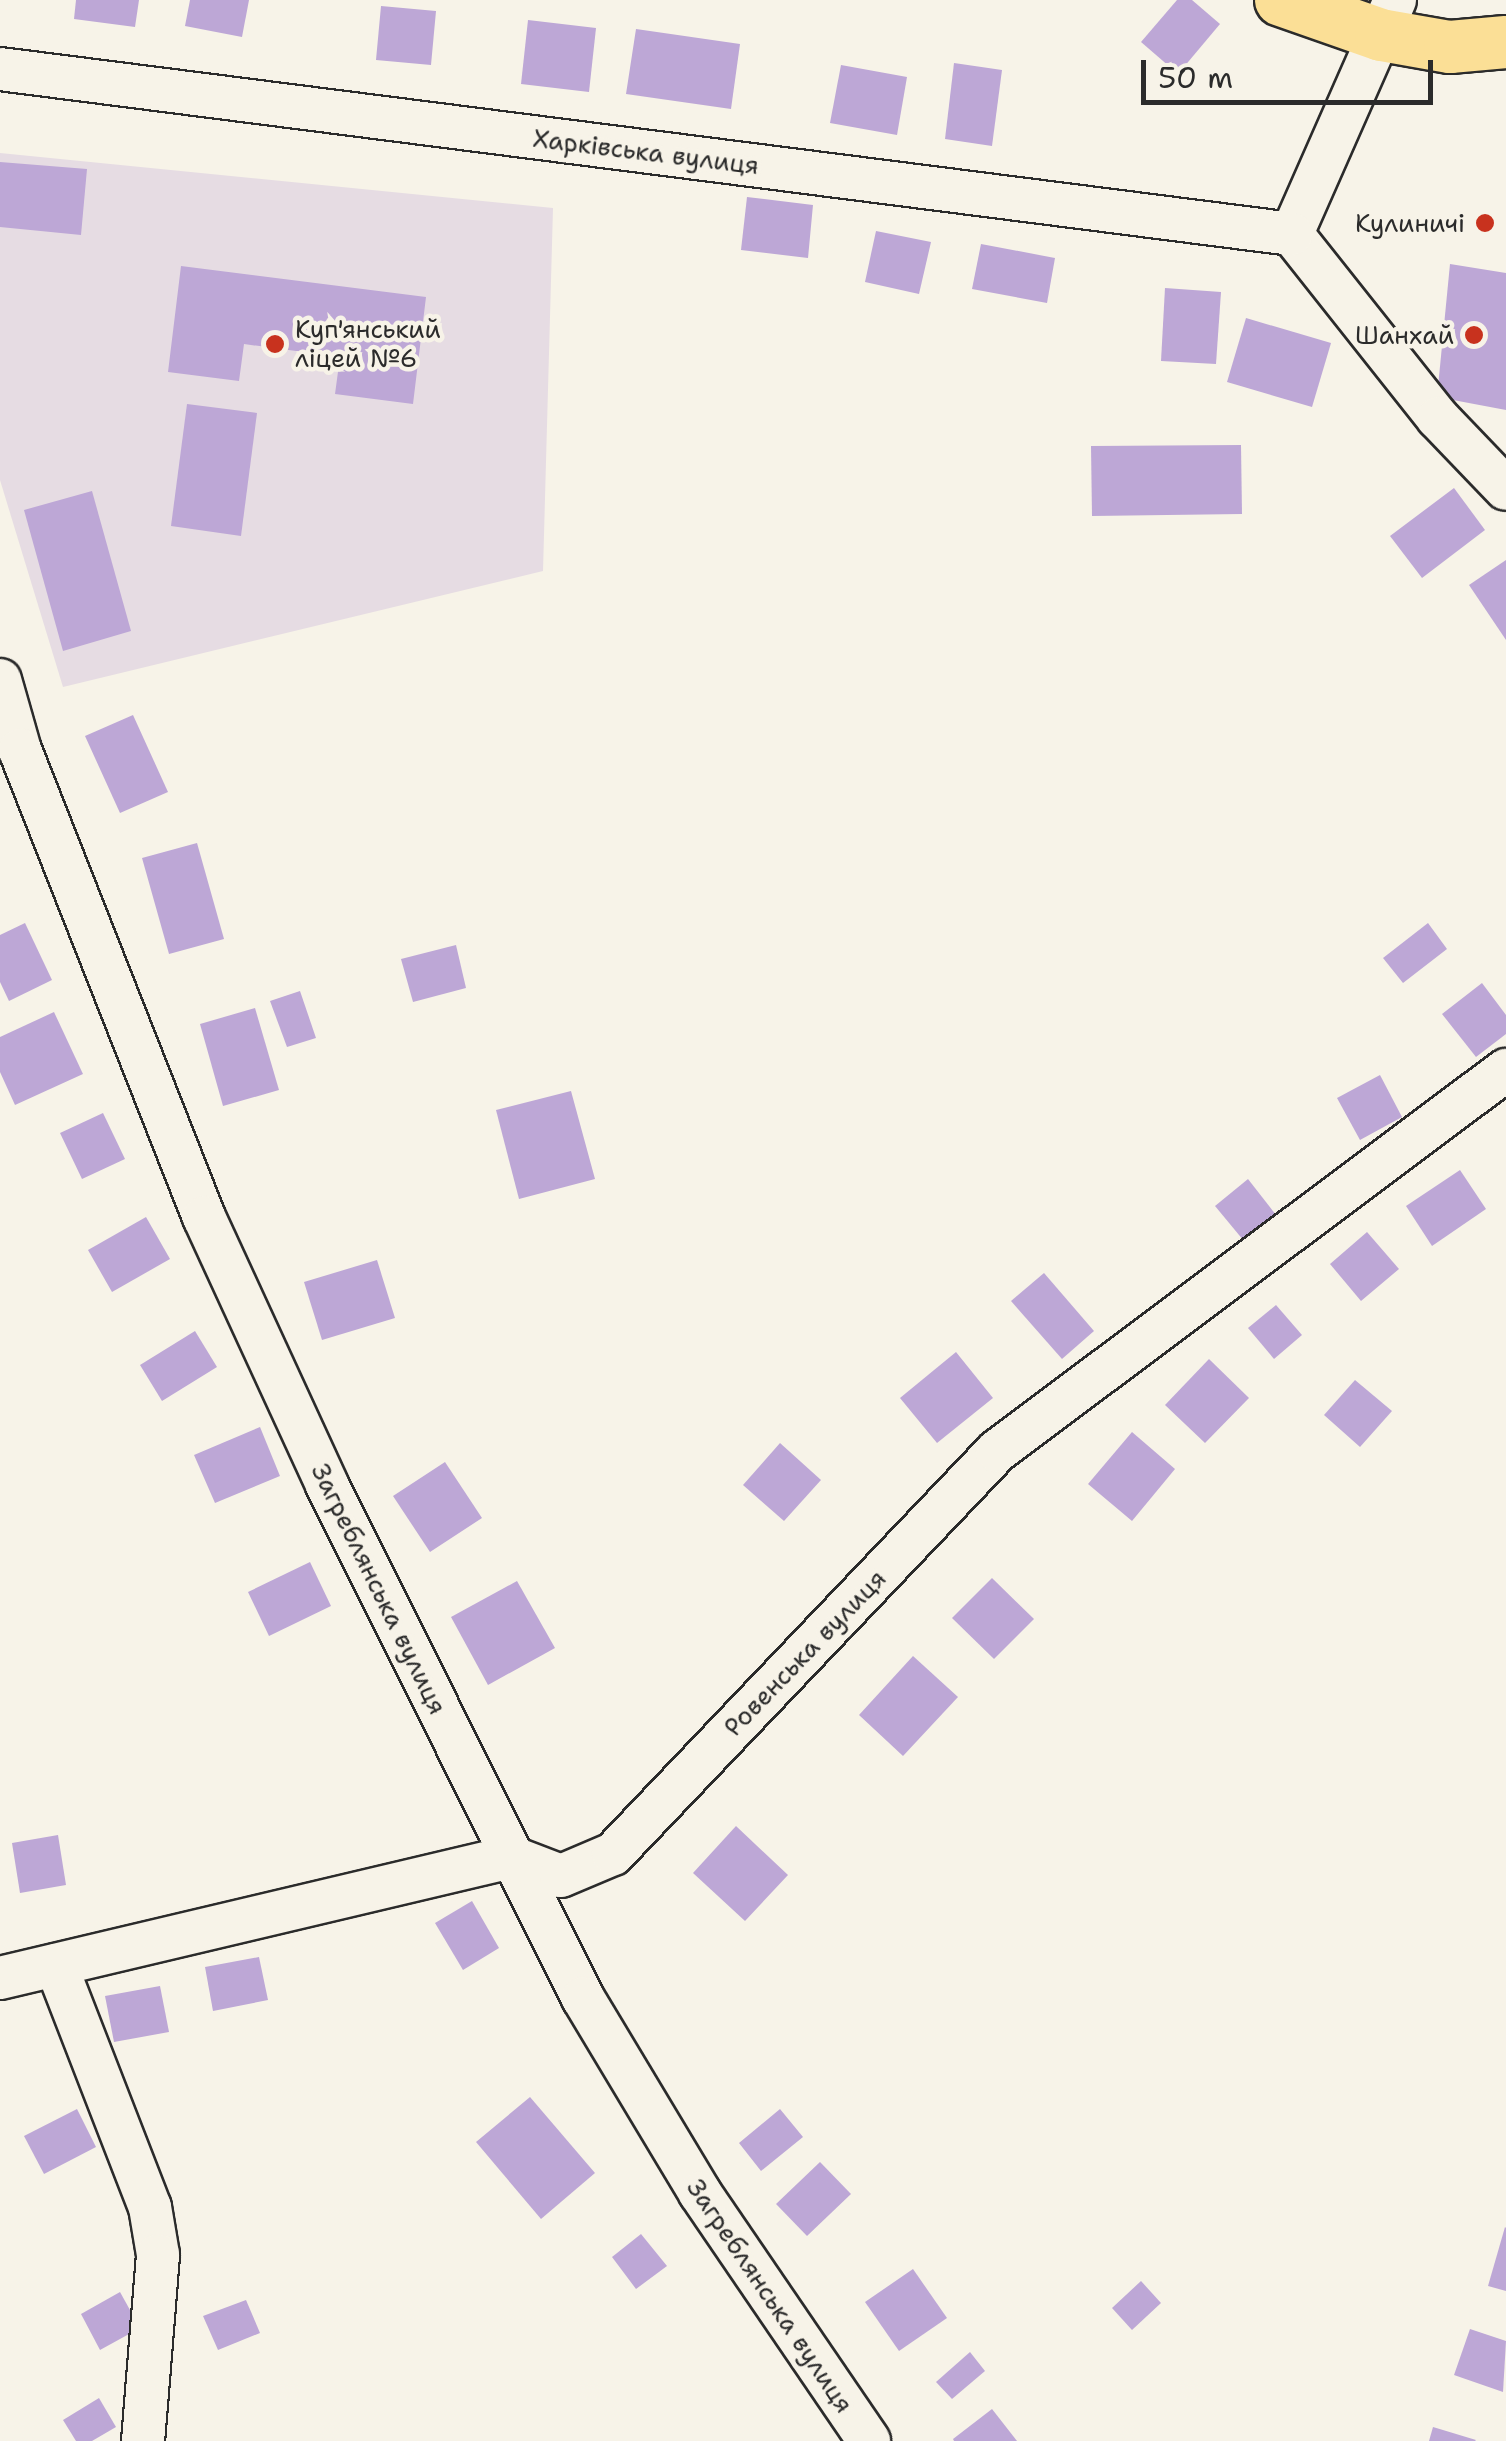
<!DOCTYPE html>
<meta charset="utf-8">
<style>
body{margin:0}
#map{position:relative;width:1506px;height:2441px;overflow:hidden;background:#f7f3e8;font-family:"Shantell Sans",sans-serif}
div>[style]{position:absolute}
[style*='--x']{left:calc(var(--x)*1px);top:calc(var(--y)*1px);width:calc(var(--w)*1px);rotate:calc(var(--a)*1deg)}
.built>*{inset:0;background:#e6dce3}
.building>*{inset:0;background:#bda7d6}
.roads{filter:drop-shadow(2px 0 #2b2b2b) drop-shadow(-2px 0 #2b2b2b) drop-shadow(0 2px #2b2b2b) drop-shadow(0 -2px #2b2b2b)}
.minor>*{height:42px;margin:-21px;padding:0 21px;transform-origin:21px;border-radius:21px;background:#f7f3e8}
.major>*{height:52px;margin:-26px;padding:0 26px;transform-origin:26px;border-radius:26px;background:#fbdf96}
.dots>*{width:28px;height:28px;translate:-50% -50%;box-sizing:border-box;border:5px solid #f7f3e8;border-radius:50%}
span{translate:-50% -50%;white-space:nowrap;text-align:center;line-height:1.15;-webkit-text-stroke:9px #f7f3e8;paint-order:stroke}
.street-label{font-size:25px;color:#2b2b2b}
.poi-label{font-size:25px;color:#2b2b2b}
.right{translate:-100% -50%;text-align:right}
.left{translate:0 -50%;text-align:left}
.scale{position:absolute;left:1141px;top:60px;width:292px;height:45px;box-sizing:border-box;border:5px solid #2b2b2b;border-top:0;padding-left:12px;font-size:30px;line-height:35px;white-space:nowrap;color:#2b2b2b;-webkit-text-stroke:8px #f7f3e8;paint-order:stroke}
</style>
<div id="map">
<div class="built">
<i style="clip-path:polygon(0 153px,553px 208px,543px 571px,63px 687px,0 480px)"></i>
</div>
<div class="building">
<i style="clip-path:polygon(76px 0,139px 0,135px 27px,74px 19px)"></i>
<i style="clip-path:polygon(190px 0,249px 0,242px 37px,185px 26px)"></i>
<i style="clip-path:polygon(1177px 0,1192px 0,1220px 24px,1178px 74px,1141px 42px)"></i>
<i style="clip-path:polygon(381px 6px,436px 11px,431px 65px,376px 60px)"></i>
<i style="clip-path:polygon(528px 20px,596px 28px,589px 92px,521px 84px)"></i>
<i style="clip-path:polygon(636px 29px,740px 44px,731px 109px,626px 94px)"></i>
<i style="clip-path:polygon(954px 63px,1002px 70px,992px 146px,945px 139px)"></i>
<i style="clip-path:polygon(841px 65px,907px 77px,897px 135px,830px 123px)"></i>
<i style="clip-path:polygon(0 162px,87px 169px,81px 235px,0 227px)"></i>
<i style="clip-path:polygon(747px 197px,813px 205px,808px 258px,741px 250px)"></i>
<i style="clip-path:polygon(876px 231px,931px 242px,919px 294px,865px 282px)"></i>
<i style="clip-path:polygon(981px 244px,1055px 258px,1047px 303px,972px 289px)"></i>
<i style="clip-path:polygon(1450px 264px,1506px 273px,1506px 410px,1437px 397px)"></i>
<i style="clip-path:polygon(181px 266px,426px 297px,413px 404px,335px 394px,340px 357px,244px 344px,239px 381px,168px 372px)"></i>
<i style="clip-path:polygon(1165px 288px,1221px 292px,1216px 364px,1161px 361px)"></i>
<i style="clip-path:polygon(1246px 318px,1331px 343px,1312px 407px,1227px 382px)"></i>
<i style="clip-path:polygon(187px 404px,257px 413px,241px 536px,171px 526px)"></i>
<i style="clip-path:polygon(1241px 445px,1242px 514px,1092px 516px,1091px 446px)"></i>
<i style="clip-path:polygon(1454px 488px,1485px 530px,1422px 578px,1390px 536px)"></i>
<i style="clip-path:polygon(92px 491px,131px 631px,63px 651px,24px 510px)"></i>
<i style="clip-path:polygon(1506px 560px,1506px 640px,1469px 585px)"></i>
<i style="clip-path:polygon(133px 715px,168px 792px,120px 813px,85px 736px)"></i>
<i style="clip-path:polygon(197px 843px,224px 939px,169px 954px,142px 858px)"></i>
<i style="clip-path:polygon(25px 923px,52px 980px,9px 1001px,0 982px,0 935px)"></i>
<i style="clip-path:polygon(1428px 923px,1447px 949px,1403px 983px,1383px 958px)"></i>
<i style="clip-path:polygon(456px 945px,466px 988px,413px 1002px,401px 959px)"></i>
<i style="clip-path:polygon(1482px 983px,1506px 1015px,1506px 1034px,1476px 1057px,1442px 1014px)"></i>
<i style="clip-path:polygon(300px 991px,316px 1038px,287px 1047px,270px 1001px)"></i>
<i style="clip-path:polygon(255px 1008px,279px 1090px,223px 1106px,200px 1024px)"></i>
<i style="clip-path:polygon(54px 1012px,83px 1074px,15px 1105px,0 1072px,0 1037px)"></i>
<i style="clip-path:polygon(1380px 1075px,1402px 1117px,1360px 1140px,1337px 1098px)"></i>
<i style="clip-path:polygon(571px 1091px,595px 1179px,519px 1199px,496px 1110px)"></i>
<i style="clip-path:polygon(103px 1113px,125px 1159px,82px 1179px,60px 1133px)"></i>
<i style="clip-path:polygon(1460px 1170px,1486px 1209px,1432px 1246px,1406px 1206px)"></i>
<i style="clip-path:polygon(1248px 1179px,1276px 1215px,1244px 1241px,1215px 1206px)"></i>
<i style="clip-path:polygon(146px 1217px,170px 1259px,112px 1292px,88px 1250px)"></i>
<i style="clip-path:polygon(1367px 1232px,1399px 1269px,1361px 1301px,1330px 1264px)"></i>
<i style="clip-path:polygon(377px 1260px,395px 1318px,322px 1340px,304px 1282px)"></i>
<i style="clip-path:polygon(1044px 1273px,1094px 1331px,1062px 1359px,1011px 1301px)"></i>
<i style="clip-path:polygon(1276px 1305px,1302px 1335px,1274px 1359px,1248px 1328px)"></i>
<i style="clip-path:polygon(195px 1331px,217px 1367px,162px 1401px,140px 1365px)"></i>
<i style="clip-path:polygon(956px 1352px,993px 1398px,937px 1443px,900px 1398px)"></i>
<i style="clip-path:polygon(1209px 1359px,1249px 1398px,1205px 1443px,1165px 1405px)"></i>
<i style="clip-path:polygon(1355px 1380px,1392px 1411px,1360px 1447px,1324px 1415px)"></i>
<i style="clip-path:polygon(260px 1427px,280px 1476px,215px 1503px,194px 1455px)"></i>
<i style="clip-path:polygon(1132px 1432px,1175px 1469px,1132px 1521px,1088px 1484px)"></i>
<i style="clip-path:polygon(780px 1443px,821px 1480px,784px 1521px,743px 1485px)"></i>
<i style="clip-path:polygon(445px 1462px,482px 1518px,430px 1552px,393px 1496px)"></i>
<i style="clip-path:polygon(310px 1562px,331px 1606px,269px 1636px,248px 1592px)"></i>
<i style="clip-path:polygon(992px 1578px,1034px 1619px,994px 1659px,952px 1618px)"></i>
<i style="clip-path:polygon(517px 1581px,555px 1648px,488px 1685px,451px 1617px)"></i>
<i style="clip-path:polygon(913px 1656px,958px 1697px,903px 1756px,859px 1715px)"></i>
<i style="clip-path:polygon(736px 1826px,788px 1875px,745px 1921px,693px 1873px)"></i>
<i style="clip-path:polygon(58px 1835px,66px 1885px,20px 1893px,12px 1843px)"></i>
<i style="clip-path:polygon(472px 1901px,499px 1948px,463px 1970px,435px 1923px)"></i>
<i style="clip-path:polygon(259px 1957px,268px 2000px,213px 2011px,205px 1967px)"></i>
<i style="clip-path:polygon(160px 1986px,169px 2032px,114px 2042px,105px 1996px)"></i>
<i style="clip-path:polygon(530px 2097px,595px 2173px,541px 2219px,476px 2142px)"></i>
<i style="clip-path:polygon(77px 2109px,96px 2147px,44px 2174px,24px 2136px)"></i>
<i style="clip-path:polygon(780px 2109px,803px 2137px,761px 2171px,739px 2143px)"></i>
<i style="clip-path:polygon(820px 2162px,851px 2194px,807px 2236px,776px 2204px)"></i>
<i style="clip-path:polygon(1505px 2227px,1506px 2228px,1506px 2291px,1488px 2286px)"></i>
<i style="clip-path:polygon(641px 2234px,667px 2266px,636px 2289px,612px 2257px)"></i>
<i style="clip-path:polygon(913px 2269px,947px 2318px,899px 2351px,865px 2302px)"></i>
<i style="clip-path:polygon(1141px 2281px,1161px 2303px,1132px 2330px,1112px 2308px)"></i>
<i style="clip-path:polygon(120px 2292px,140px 2328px,100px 2350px,81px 2314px)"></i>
<i style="clip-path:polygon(246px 2300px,260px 2333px,218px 2350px,203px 2316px)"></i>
<i style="clip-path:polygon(1470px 2329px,1506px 2341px,1503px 2392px,1454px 2375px)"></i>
<i style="clip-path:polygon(970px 2352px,985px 2371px,952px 2399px,936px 2382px)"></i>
<i style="clip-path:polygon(99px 2398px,116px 2427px,92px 2441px,76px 2441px,63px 2420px)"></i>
<i style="clip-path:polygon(992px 2409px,1017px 2441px,954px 2441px,953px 2439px)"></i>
<i style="clip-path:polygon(1433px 2427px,1476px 2440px,1475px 2441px,1429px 2441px)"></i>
</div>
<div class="roads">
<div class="minor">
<i style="--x:1395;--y:0;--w:256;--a:113.8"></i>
<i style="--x:1292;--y:234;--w:235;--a:51.6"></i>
<i style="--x:1438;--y:418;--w:98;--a:46.2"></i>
<i style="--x:0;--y:69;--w:1302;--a:7.28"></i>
<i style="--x:0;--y:680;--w:73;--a:74.1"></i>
<i style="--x:20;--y:750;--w:502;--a:68.5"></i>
<i style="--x:204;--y:1217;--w:295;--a:65.3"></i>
<i style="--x:327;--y:1485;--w:573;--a:63.48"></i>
<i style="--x:583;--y:1998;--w:227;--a:59"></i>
<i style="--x:700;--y:2193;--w:300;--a:55.7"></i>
<i style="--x:56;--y:1965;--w:260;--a:68.8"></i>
<i style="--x:150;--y:2207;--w:49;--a:80.5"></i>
<i style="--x:158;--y:2255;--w:187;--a:94.6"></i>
<i style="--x:0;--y:1978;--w:525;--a:-13.32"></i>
<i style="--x:511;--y:1857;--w:53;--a:20.8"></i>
<i style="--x:561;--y:1876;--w:56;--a:-22.9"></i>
<i style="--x:613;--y:1854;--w:557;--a:-46.38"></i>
<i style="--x:997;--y:1451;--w:636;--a:-36.82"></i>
</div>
<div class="major">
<i style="--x:1281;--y:0;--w:106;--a:19.3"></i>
<i style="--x:1381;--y:35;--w:70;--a:9.9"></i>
<i style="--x:1450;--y:47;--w:56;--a:-5.1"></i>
</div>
</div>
<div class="dots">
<i style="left:1485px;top:223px;background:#c8321e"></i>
<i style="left:1474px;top:335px;background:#c8321e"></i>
<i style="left:275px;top:344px;background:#c8321e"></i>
</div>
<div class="street-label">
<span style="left:646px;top:152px;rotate:7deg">Харківська вулиця</span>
<span style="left:379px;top:1589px;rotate:64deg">Загреблянська вулиця</span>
<span style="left:805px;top:1653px;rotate:-46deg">Ровенська вулиця</span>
<span style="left:770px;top:2296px;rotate:56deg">Загреблянська вулиця</span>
</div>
<div class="poi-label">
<span class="right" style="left:1465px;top:223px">Кулиничі</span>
<span class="left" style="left:295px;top:344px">Куп'янський<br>ліцей №6</span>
<span class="right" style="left:1454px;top:335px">Шанхай</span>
</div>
<div class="scale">50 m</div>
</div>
